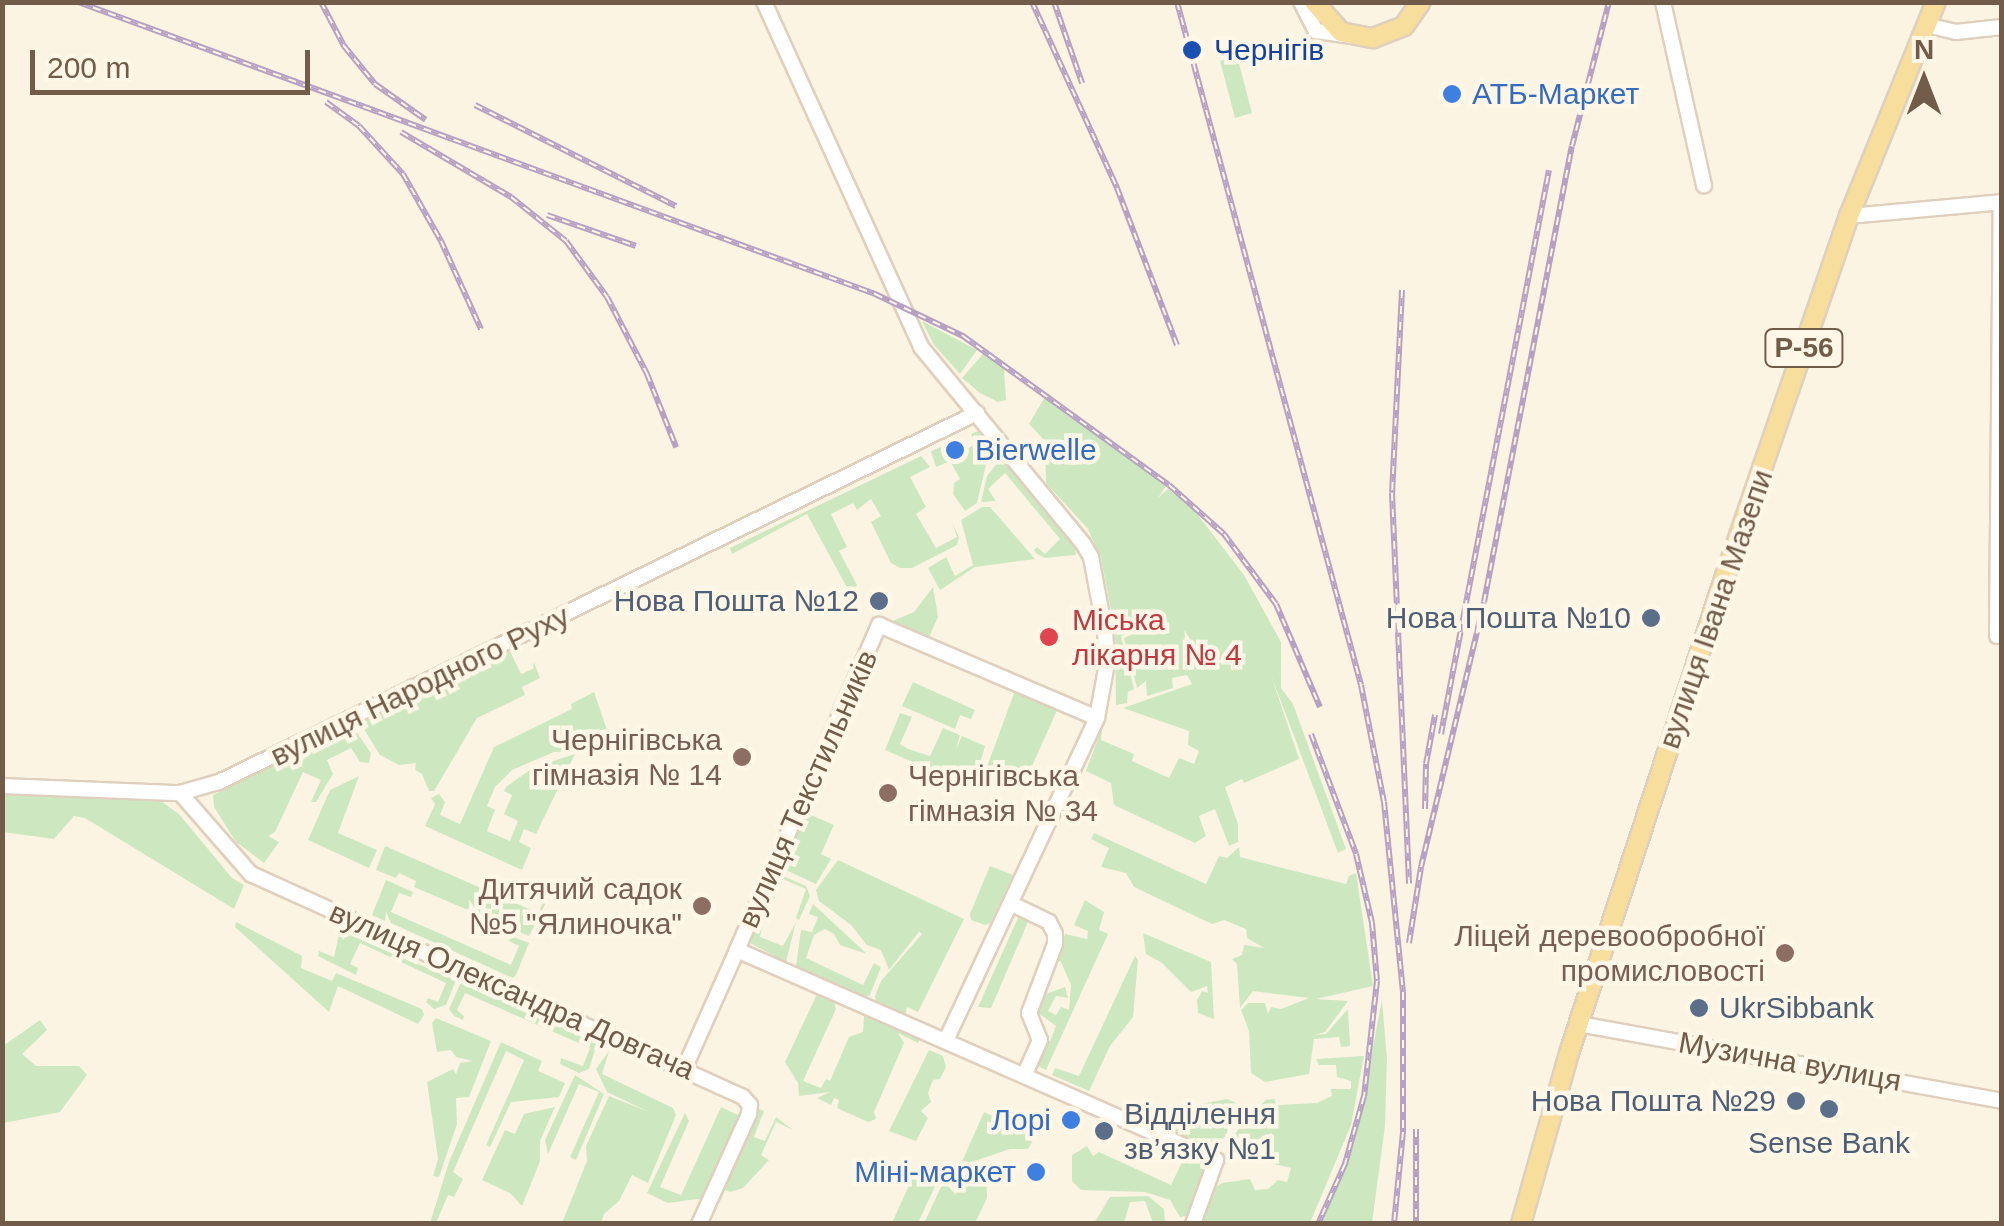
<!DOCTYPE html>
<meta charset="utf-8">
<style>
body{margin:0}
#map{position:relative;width:2004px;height:1226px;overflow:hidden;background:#fbf4e2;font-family:Helvetica,sans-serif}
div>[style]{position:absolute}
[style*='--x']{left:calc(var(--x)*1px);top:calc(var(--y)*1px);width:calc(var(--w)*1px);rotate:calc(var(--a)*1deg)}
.green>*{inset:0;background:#cde8c1}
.roads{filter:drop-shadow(2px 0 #dfd0be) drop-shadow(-2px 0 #dfd0be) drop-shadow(0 2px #dfd0be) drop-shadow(0 -2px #dfd0be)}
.minor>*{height:14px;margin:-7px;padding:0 7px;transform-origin:7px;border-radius:7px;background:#fff}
.major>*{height:18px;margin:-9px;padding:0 9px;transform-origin:9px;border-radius:9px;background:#f8de9c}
.rail>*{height:6px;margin-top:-3px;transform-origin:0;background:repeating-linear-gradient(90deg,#fef7e7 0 8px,#b7a1c3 0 16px);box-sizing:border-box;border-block:2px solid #b7a1c3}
.dots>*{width:28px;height:28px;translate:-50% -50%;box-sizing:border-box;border:5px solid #fef7e7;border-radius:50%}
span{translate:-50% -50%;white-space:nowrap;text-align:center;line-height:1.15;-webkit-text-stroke:9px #fef7e7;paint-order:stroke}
.shield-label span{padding:2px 8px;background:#fef7e7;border:2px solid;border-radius:8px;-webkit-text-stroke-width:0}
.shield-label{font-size:28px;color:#715b49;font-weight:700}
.transit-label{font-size:30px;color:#164399}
.left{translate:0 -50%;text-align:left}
.shop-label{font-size:30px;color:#366cbe}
.right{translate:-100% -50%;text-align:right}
.service-label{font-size:30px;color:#4e5e75}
.street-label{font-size:30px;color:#715b49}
.health-label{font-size:30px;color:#be3a42}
.education-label{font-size:30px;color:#785e54}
.frame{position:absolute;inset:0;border:5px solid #715b49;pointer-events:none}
.north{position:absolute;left:1874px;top:30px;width:100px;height:100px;-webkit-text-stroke:8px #fef7e7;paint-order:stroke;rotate:0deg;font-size:28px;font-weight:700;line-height:40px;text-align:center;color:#715b49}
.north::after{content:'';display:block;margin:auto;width:35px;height:45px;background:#715b49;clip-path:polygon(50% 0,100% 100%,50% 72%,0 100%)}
.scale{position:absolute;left:30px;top:50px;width:280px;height:45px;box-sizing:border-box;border:5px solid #715b49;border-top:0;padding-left:12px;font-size:30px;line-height:35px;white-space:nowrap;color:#715b49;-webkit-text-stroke:8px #fef7e7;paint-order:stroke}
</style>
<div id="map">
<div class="green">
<i style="clip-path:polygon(1237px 56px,1252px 113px,1235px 118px,1220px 61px)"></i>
<i style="clip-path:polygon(922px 321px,977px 350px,960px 374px,934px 345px)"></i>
<i style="clip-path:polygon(983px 354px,1004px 369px,1006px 400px,998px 402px,980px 393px,962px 378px)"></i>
<i style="clip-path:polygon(1046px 395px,1166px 486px,1158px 498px,1168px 489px,1194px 510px,1244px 575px,1281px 642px,1281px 688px,1293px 704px,1346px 849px,1338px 853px,1271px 675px,1299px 759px,1244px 783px,1242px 779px,1225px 787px,1238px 824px,1238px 842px,1229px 846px,1215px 809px,1199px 816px,1206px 836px,1195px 843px,1114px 805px,1111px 783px,1086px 771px,1102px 728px,1101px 740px,1134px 754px,1132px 761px,1169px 778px,1179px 758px,1194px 764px,1199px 751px,1188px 745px,1189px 731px,1123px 708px,1192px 684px,1187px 675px,1172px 678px,1173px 688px,1147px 696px,1146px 681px,1137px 688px,1124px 638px,1156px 624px,1121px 636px,1134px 689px,1128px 692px,1127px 703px,1116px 705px,1115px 631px,1101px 558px,1088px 529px,1046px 483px,1045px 441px,1029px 424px)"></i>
<i style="clip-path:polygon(978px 431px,997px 451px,987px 460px,977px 503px,965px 511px,953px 494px,954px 483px,960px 479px,950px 461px,936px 467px,931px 451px,949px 444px,956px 455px,976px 444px,971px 434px)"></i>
<i style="clip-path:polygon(921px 456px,930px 467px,910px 477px,926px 507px,916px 514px,936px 548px,957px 537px,952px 523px,959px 537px,957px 545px,912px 568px,900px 568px,891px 563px,871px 522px,881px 516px,871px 499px,857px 510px,853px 503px,831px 514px,847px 547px,839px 551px,857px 585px,851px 595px,807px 514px,732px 554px,730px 548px)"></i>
<i style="clip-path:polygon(1003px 456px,1074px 542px,1076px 555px,1045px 558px,1037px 554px,1034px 550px,1037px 547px,1045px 554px,1060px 539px,1005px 473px,988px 489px,996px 501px,981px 502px,987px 476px)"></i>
<i style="clip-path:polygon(982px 507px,990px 507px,1035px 559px,975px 567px,940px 590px,928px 568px,946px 557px,955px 576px,973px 565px,961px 520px)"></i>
<i style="clip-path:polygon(933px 587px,938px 617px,927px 642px,888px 623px,914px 612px)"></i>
<i style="clip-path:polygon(510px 651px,521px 674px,533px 669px,534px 662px,540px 678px,522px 687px,525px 695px,477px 718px,434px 791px,429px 791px,422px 774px,415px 770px,416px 763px,399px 765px,380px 755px,365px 731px,367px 720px)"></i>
<i style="clip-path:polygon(913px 682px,975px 710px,971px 719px,960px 715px,955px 729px,902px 706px)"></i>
<i style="clip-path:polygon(1016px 688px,1059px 706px,1023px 786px,1016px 790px,984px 775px)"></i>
<i style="clip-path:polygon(594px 692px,609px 736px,608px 750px,554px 752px,512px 770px,495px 787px,487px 806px,495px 810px,487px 831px,510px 841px,518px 821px,504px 814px,512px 795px,504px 791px,506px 787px,534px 767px,575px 754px,536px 834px,524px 829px,519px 842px,531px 848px,522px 870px,425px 826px,435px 804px,431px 798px,439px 794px,445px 802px,440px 815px,460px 824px,494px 747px,572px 709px,571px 704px)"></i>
<i style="clip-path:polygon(900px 713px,912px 717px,900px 744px,908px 749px,930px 756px,943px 728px,960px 735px,956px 749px,962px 736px,985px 746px,973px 788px,885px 750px)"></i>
<i style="clip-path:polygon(353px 727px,371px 753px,369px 763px,360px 762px,351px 748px,327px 760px,333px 774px,316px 802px,311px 802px,321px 780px,303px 772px,275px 832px,268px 836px,279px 842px,264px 863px,236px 842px,214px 807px,213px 795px)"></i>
<i style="clip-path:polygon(359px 776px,338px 833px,377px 850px,369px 868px,308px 840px,330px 790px)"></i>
<i style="clip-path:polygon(3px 791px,162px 802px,179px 814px,232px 878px,244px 885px,234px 909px,85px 818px,74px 816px,54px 839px,3px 832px)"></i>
<i style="clip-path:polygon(802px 811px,834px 825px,821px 854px,831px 859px,816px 884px,777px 866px)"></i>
<i style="clip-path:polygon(1094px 833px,1206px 884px,1219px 856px,1227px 858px,1239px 847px,1240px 857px,1346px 884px,1349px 876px,1356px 873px,1373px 986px,1316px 999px,1348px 1001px,1325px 1032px,1315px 1035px,1326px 1034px,1348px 1009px,1350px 1046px,1341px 1047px,1339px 1037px,1314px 1039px,1309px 1074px,1265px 1082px,1251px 1073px,1249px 1031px,1241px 1010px,1248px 1003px,1265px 1003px,1268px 1014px,1271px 1007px,1281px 1009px,1309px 998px,1253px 991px,1240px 1008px,1237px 964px,1232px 959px,1242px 955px,1244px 945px,1264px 948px,1247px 938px,1246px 929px,1224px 920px,1212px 924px,1134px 887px,1126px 873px,1101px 867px,1109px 848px,1091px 839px)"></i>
<i style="clip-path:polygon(385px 846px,538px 913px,548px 892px,536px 886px,538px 882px,552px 891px,529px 936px,414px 887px,416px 881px,399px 873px,396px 878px,376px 870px)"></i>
<i style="clip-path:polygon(838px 860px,964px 919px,918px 1012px,907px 1007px,905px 1016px,876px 1002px,875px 996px,881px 981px,922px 934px,919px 932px,889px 970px,881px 950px,867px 945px,851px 925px,819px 901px,816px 890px)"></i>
<i style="clip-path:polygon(990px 866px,1013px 875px,990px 923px,985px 925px,971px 920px,970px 914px)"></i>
<i style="clip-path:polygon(776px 873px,806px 886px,810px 896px,799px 920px,796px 918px,806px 889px,783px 879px,762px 927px,760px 937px,783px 946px,796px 922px,786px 962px,750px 943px,756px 925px,761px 925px,757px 924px)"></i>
<i style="clip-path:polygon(386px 880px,413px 892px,411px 897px,399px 893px,391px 912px,511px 965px,519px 946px,509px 941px,511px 936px,529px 943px,516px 975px,513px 978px,391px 923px,386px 912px,385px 921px,372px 915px)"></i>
<i style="clip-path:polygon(1085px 900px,1104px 912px,1099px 930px,1108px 934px,1046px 1070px,1035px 1065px,1042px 1041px,1050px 1041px,1056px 1026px,1038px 1013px,1037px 997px,1065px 987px,1068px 998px,1056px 996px,1048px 1011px,1056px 1015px,1061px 1007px,1069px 1010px,1071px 985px,1061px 962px,1055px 959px,1065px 934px,1087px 939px,1088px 931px,1074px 925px)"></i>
<i style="clip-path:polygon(813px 904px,867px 954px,840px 945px,834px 934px,825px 929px,814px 935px,806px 958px,863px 985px,874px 963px,881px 967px,870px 995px,865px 997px,796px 966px,801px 930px,812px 932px,818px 917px,809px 914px)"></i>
<i style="clip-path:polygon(1021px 911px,1031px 915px,991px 1008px,978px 1007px)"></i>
<i style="clip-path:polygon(236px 922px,302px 956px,301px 968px,332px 981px,336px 973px,422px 1009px,424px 1015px,418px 1024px,338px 986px,329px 1012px,235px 927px)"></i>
<i style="clip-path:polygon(340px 931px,456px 980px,446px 1005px,434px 1009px,426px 1002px,428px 998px,438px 1002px,446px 983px,360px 943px,350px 964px,358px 968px,356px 975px,318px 956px,319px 951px,334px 957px)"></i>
<i style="clip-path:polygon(1143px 933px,1211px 962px,1214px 1019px,1198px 1013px,1197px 1000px,1202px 991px,1208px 993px,1207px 986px,1191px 992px,1162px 963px,1146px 954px)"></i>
<i style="clip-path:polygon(1135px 956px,1138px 960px,1133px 1017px,1110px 1046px,1089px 1091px,1052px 1075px,1055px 1068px,1079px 1076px)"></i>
<i style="clip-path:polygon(461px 982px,597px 1043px,589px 1069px,579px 1073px,560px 1064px,561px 1058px,583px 1066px,590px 1048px,465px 993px,457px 1010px,464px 1016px,463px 1020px,454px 1016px,449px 1009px)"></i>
<i style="clip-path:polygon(evenodd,818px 992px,921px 1036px,918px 1043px,898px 1033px,904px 1043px,874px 1112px,876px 1119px,868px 1122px,837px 1108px,839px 1100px,834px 1098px,831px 1105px,817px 1098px,830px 1092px,799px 1096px,798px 1083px,785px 1062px,818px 992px,834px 1002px,864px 1016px,863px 1032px,849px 1037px,830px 1081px,826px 1079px,821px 1088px,803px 1081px,836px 1009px,834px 1002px)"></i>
<i style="clip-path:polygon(1382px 1000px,1387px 1058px,1385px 1126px,1372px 1223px,1322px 1223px,1354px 1144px)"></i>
<i style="clip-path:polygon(436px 1018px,491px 1041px,469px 1097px,456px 1098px,457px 1124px,439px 1177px,433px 1176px,438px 1159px,427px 1082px,453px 1069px,456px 1074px,460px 1063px,473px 1061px,456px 1057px,451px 1050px,437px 1052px,432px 1023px)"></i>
<i style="clip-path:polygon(40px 1020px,47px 1030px,22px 1054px,36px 1066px,79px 1066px,87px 1075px,60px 1112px,3px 1123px,3px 1046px)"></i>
<i style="clip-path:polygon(501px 1042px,542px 1061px,538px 1071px,565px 1083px,559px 1097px,511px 1102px,490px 1147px,486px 1145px,524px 1060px,506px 1051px,453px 1172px,463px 1179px,454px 1197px,448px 1195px,436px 1223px,430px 1223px,449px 1162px)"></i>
<i style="clip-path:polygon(929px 1050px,943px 1056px,946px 1067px,940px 1079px,933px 1080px,928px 1093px,931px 1102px,921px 1111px,928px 1118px,916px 1141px,889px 1131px)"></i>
<i style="clip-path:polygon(609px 1051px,602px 1074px,673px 1108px,676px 1115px,648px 1183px,632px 1175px,619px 1201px,604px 1214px,601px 1223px,562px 1223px,587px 1161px,586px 1146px,609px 1096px,649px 1112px,607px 1092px,596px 1069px)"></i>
<i style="clip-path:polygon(1364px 1056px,1351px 1125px,1310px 1223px,1198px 1224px,1207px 1193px,1222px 1183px,1250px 1179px,1255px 1190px,1268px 1189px,1278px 1180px,1287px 1182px,1291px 1168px,1274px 1164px,1267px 1155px,1251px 1159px,1238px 1151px,1228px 1164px,1221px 1162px,1234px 1135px,1254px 1110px,1266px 1100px,1274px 1099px,1277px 1105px,1317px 1103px,1332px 1096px,1331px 1089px,1351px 1089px,1351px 1081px,1337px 1077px,1336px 1065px,1319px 1065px,1316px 1059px)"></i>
<i style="clip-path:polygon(575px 1075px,604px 1094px,576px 1160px,570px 1157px,599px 1092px,579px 1084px,548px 1154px,545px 1140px)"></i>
<i style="clip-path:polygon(1227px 1099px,1242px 1106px,1219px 1147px,1208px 1150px,1149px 1123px,1151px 1113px)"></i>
<i style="clip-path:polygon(555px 1107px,540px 1141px,540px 1161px,522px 1206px,510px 1193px,482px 1180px,505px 1130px,515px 1134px,524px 1114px)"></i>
<i style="clip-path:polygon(721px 1107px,740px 1116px,705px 1198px,668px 1203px,647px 1193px,685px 1113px,689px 1121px,660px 1187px,681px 1195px)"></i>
<i style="clip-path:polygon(759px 1109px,764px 1111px,754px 1137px,765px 1141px,776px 1117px,793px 1130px,776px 1122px,761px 1155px,769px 1160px,743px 1188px,730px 1192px,722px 1189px)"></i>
<i style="clip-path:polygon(984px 1112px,1020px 1128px,1032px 1142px,1028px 1149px,1010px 1149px,960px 1166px)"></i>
<i style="clip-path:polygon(1087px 1146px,1093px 1156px,1099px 1152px,1171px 1185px,1182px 1162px,1180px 1151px,1210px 1163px,1193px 1215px,1180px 1217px,1170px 1200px,1145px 1192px,1081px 1190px,1072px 1181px,1072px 1155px)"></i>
<i style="clip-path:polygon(986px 1163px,987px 1198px,975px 1223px,924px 1223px,941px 1187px,947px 1185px,956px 1195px,958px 1171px,966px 1166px,962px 1174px,975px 1180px,981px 1170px,976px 1164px)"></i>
<i style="clip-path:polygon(915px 1172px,937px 1182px,918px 1223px,892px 1223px)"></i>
<i style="clip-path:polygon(1148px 1196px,1164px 1209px,1165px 1223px,1153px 1223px,1145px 1201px,1130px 1202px,1124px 1223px,1094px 1223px,1110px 1197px)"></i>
</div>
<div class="roads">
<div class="minor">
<i style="--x:764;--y:2;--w:379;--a:65.5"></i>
<i style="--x:921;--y:347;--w:256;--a:50.5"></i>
<i style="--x:1084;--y:545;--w:14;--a:60"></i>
<i style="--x:1091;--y:557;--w:76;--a:79.4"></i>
<i style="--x:1105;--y:632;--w:31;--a:86"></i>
<i style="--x:1107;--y:663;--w:56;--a:100.3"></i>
<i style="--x:1097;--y:718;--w:357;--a:115.1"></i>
<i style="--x:1301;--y:2;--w:33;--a:63"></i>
<i style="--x:1316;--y:31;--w:35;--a:8"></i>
<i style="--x:1663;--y:2;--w:188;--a:77.4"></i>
<i style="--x:1926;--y:25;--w:31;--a:13"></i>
<i style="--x:1956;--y:32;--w:46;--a:-6.2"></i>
<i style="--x:1849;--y:216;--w:154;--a:-5.2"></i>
<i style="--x:1997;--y:636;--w:434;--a:-89.5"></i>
<i style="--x:2;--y:786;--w:178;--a:2.3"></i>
<i style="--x:180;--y:793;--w:41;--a:-15.8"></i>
<i style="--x:219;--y:782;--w:843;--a:-25.96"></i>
<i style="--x:180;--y:793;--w:108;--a:48.8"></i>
<i style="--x:251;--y:874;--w:540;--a:24.38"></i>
<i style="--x:743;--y:1097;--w:11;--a:49"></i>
<i style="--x:750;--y:1105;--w:9;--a:96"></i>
<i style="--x:749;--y:1114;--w:121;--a:114.4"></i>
<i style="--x:1012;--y:904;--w:41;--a:25.9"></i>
<i style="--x:1049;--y:922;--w:13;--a:63"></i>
<i style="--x:1055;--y:934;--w:10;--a:90"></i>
<i style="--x:1055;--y:944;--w:74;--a:110.6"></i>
<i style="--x:1029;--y:1013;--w:29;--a:68"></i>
<i style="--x:1040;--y:1040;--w:37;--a:114"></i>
<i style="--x:737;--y:950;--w:355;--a:-66.4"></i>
<i style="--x:879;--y:625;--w:237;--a:23.1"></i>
<i style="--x:1579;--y:1024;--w:430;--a:10.3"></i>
<i style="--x:685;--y:1067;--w:128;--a:-66"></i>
<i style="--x:737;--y:950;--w:523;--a:23.67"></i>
<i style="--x:1216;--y:1160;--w:68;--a:109.8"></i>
</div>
<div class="major">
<i style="--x:1314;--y:2;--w:40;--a:48"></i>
<i style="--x:1341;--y:32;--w:33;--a:11"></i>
<i style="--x:1373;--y:38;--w:33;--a:-21"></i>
<i style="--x:1404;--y:26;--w:29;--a:-55"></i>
<i style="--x:1521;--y:1224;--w:181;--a:-74.3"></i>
<i style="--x:1570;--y:1050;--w:496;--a:-71.9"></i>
<i style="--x:1724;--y:579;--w:384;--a:-71"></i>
<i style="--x:1849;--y:216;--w:231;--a:-67.9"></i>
</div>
</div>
<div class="rail">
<i style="--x:78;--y:2;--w:849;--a:20.12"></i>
<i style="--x:875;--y:294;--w:98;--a:25.5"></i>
<i style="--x:963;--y:336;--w:254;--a:35.9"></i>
<i style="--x:1169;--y:485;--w:74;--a:41.7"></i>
<i style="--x:1224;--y:534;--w:87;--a:53.4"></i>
<i style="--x:1276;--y:604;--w:112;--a:66.9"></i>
<i style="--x:321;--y:2;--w:50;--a:62.4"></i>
<i style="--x:344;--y:46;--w:49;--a:50.8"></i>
<i style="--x:375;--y:84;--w:62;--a:35.2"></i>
<i style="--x:1032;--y:2;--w:205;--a:65.4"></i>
<i style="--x:1117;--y:188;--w:168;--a:69.1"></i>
<i style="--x:1054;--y:2;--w:86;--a:70.9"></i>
<i style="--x:1177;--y:2;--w:707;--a:74.92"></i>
<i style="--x:1361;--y:685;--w:119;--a:78.9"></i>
<i style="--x:1384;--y:802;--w:191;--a:84.3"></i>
<i style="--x:1403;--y:992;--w:140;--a:90"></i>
<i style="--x:1403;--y:1132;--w:92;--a:95.6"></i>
<i style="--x:326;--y:102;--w:41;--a:36"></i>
<i style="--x:359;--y:126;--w:65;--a:47.5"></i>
<i style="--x:403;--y:174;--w:77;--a:60.4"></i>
<i style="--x:441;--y:241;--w:97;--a:65.6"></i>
<i style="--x:475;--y:105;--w:225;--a:26.7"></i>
<i style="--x:401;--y:132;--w:128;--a:30.6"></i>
<i style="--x:511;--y:197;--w:70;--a:38.7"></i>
<i style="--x:566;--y:241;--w:69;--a:53.8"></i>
<i style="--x:607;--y:297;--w:87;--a:62.5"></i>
<i style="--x:647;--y:374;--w:79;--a:68.3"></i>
<i style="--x:547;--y:215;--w:94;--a:19.2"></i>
<i style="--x:1402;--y:290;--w:203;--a:92.8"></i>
<i style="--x:1392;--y:493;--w:391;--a:87.5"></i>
<i style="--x:1311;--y:734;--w:128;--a:69.4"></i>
<i style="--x:1356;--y:854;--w:71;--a:76.9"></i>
<i style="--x:1372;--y:923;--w:58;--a:85.1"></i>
<i style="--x:1377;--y:981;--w:116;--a:96.4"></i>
<i style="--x:1364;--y:1096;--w:71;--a:105.6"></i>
<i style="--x:1345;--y:1164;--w:66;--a:114.2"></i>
<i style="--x:1441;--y:734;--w:574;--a:-79.16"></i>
<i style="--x:1425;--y:809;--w:45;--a:-88.7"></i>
<i style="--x:1426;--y:764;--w:50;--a:-79.6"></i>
<i style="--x:1409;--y:943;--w:77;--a:-81"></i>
<i style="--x:1421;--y:867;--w:272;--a:-76.6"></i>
<i style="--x:1484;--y:602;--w:464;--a:-79.1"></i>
<i style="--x:1572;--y:146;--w:149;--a:-75.6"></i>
<i style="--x:1416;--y:1129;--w:95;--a:90"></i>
</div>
<div class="dots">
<i style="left:1192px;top:50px;background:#1a4fb4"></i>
<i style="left:1452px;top:94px;background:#3f7fe0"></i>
<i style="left:955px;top:450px;background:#3f7fe0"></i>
<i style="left:879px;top:601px;background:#5c6f8a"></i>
<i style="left:1651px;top:618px;background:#5c6f8a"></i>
<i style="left:1049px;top:637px;background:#e0444e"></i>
<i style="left:742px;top:757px;background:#8d6e63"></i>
<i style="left:888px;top:793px;background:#8d6e63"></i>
<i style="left:702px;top:906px;background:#8d6e63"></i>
<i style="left:1785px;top:953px;background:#8d6e63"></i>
<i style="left:1699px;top:1008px;background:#5c6f8a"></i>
<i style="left:1796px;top:1101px;background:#5c6f8a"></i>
<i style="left:1829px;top:1109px;background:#5c6f8a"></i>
<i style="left:1071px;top:1120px;background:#3f7fe0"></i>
<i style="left:1104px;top:1131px;background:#5c6f8a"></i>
<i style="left:1036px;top:1172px;background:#3f7fe0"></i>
</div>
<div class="shield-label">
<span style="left:1804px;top:348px">Р-56</span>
</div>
<div class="transit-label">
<span class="left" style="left:1214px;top:50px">Чернігів</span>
</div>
<div class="shop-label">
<span class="left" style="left:1472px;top:94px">АТБ-Маркет</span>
<span class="left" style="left:975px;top:450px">Bierwelle</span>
<span class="right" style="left:1051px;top:1120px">Лорі</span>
<span class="right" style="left:1016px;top:1172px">Міні-маркет</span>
</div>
<div class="service-label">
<span class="right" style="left:859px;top:601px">Нова Пошта №12</span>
<span class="right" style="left:1631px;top:618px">Нова Пошта №10</span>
<span class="left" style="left:1719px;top:1008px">UkrSibbank</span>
<span class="right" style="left:1776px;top:1101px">Нова Пошта №29</span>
<span class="left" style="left:1124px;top:1131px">Відділення<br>зв’язку №1</span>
<span style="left:1829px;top:1143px">Sense Bank</span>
</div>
<div class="street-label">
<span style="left:1716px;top:609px;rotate:-71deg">вулиця Івана Мазепи</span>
<span style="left:420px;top:686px;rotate:-26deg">вулиця Народного Руху</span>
<span style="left:808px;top:789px;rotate:-66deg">вулиця Текстильників</span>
<span style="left:512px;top:991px;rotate:24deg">вулиця Олександра Довгача</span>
<span style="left:1790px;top:1062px;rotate:10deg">Музична вулиця</span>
</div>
<div class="health-label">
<span class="left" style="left:1072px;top:637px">Міська<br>лікарня № 4</span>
</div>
<div class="education-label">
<span class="right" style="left:722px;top:757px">Чернігівська<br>гімназія № 14</span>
<span class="left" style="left:908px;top:793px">Чернігівська<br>гімназія № 34</span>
<span class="right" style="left:682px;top:906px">Дитячий садок<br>№5 "Ялиночка"</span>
<span class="right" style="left:1765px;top:953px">Ліцей деревообробної<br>промисловості</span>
</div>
<div class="frame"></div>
<div class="north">N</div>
<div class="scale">200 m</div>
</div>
